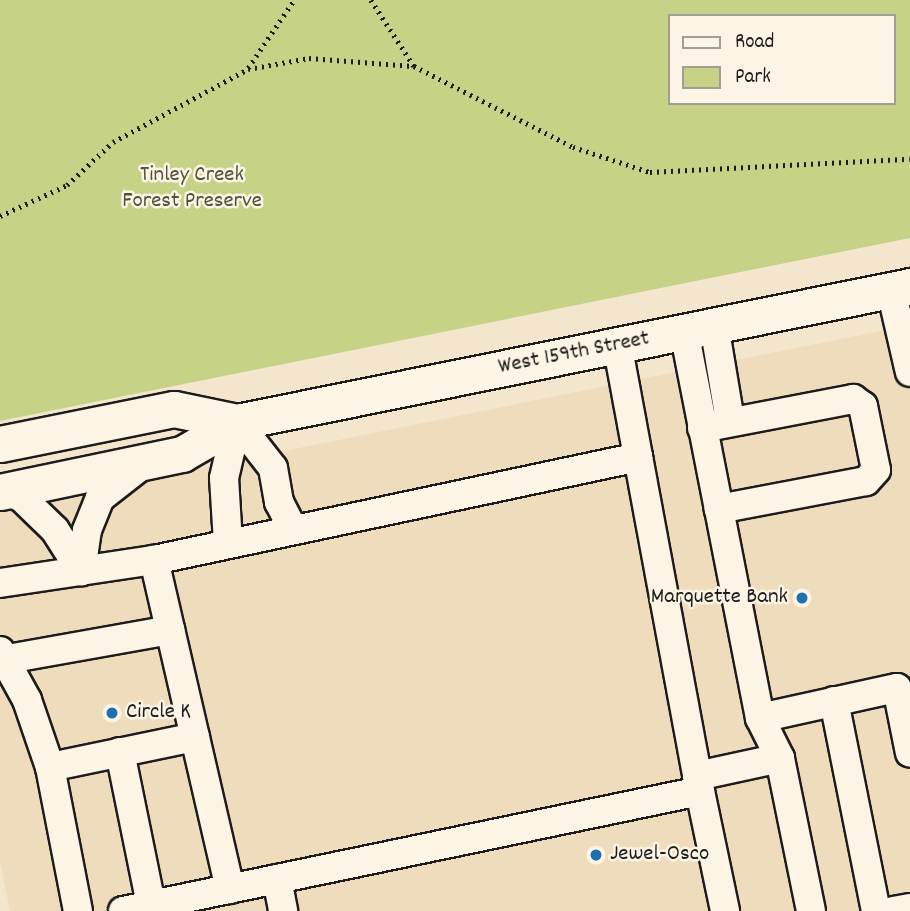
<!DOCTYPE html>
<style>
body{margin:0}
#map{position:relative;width:910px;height:911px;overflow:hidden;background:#f4e6cd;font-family:Dekko,sans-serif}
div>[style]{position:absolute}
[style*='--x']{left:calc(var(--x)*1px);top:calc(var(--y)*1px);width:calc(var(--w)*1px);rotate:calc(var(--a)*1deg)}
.built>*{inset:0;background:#efdcbc}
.green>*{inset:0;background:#c6d387}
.path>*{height:4.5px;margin-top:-2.25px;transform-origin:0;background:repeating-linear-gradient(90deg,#1c1c1c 0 2px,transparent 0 7px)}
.roads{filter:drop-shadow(2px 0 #1c1c1c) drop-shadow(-2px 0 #1c1c1c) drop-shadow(0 2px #1c1c1c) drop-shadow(0 -2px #1c1c1c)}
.minor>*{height:28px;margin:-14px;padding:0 14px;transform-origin:14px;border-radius:14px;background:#fcf5e5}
.major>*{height:35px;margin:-17.5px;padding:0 17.5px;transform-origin:17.5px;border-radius:17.5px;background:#fcf5e5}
.dots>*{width:19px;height:19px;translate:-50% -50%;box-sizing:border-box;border:4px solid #fcf5e5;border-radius:50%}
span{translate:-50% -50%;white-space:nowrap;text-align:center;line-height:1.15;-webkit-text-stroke:5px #fcf5e5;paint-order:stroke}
.park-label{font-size:23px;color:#4f533c}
.street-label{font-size:23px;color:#1c1c1c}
.poi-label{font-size:23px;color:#1c1c1c}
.right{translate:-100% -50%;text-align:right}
.left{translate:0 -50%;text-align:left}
.legend{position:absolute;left:668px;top:14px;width:228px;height:91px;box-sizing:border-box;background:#fcf5e5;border:2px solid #a29e95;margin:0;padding:9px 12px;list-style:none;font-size:21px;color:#1c1c1c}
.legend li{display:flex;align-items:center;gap:14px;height:35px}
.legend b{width:35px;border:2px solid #a29e95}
</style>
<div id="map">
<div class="built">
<i style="clip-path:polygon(910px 325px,910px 911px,10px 911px,0 861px,0 508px)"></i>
</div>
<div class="green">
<i style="clip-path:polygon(evenodd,0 0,910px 0,910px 238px,0 421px,0 0,670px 16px,894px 16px,894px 103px,670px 103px,670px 16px)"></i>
</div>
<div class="path">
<i style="--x:371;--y:0;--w:79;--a:56.9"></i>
<i style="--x:414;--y:66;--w:178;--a:27"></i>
<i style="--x:573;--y:147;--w:81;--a:18"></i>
<i style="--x:650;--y:172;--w:260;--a:-2.9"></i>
<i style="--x:248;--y:68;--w:82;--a:-55.9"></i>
<i style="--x:0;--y:216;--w:74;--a:-24.8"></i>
<i style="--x:67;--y:185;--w:63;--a:-43.1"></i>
<i style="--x:113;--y:142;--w:153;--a:-28.4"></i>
<i style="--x:248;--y:69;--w:62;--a:-10.2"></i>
<i style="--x:309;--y:58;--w:104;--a:4.4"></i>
</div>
<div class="roads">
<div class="minor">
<i style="--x:891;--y:290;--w:84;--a:77"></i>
<i style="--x:714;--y:325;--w:97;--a:80.5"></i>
<i style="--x:684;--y:331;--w:181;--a:78.9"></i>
<i style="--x:237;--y:422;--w:58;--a:52"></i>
<i style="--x:273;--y:468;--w:35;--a:80"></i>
<i style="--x:279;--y:502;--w:30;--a:63"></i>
<i style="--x:702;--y:428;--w:154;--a:-10.9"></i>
<i style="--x:853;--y:399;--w:12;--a:35"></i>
<i style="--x:863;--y:406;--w:65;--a:78.5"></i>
<i style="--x:876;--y:470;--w:15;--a:132"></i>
<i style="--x:866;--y:481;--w:150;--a:169.2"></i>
<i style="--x:719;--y:509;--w:213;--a:78.9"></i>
<i style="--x:3;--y:491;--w:19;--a:18"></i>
<i style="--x:21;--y:497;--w:47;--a:44.1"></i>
<i style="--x:55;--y:530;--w:49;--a:57.6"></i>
<i style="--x:81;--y:571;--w:41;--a:-81.7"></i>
<i style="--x:87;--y:530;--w:35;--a:-68"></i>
<i style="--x:100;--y:498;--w:58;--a:-38"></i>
<i style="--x:228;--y:543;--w:65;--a:-93.5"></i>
<i style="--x:224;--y:478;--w:57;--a:-76.9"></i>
<i style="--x:0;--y:583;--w:156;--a:-8.5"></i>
<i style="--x:0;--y:651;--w:56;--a:61.1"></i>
<i style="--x:27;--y:700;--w:71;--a:71.1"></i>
<i style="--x:50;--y:767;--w:148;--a:-11.7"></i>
<i style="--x:2;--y:660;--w:171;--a:-10.1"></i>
<i style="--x:834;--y:701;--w:214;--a:78.7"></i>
<i style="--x:120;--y:752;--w:156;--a:78.5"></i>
<i style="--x:50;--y:767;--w:147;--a:79"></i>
<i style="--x:697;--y:776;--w:85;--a:-12.2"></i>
<i style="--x:700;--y:791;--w:123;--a:78.2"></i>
<i style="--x:277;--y:879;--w:33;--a:79"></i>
<i style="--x:230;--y:889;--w:338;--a:-103"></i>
<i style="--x:154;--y:560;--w:495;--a:-12"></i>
<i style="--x:123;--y:911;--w:589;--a:-11.75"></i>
<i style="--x:700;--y:791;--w:454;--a:-100.5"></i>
<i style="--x:811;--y:911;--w:156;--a:-101.5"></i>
<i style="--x:780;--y:758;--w:45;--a:-116.6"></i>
<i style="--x:760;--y:718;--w:140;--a:-12.4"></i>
<i style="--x:897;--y:688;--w:66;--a:78.7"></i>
<i style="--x:893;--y:911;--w:17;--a:-10"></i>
</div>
<div class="major">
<i style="--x:0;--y:444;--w:177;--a:-11.4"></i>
<i style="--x:174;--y:409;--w:64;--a:11.7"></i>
<i style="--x:0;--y:492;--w:186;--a:-11.8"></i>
<i style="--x:182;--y:454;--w:64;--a:-30.2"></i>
<i style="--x:237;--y:422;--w:687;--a:-11.42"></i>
</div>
</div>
<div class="dots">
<i style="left:802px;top:598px;background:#1f6fb2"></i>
<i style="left:112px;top:713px;background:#1f6fb2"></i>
<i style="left:596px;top:855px;background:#1f6fb2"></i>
</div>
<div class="park-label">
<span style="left:192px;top:189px">Tinley Creek<br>Forest Preserve</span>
</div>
<div class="street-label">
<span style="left:574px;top:354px;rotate:-11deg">West 159th Street</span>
</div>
<div class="poi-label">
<span class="right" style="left:788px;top:598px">Marquette Bank</span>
<span class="left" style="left:126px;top:713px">Circle K</span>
<span class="left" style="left:610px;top:855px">Jewel-Osco</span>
</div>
<ul class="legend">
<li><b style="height:9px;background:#fcf5e5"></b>Road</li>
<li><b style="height:19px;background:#c6d387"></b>Park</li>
</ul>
</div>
